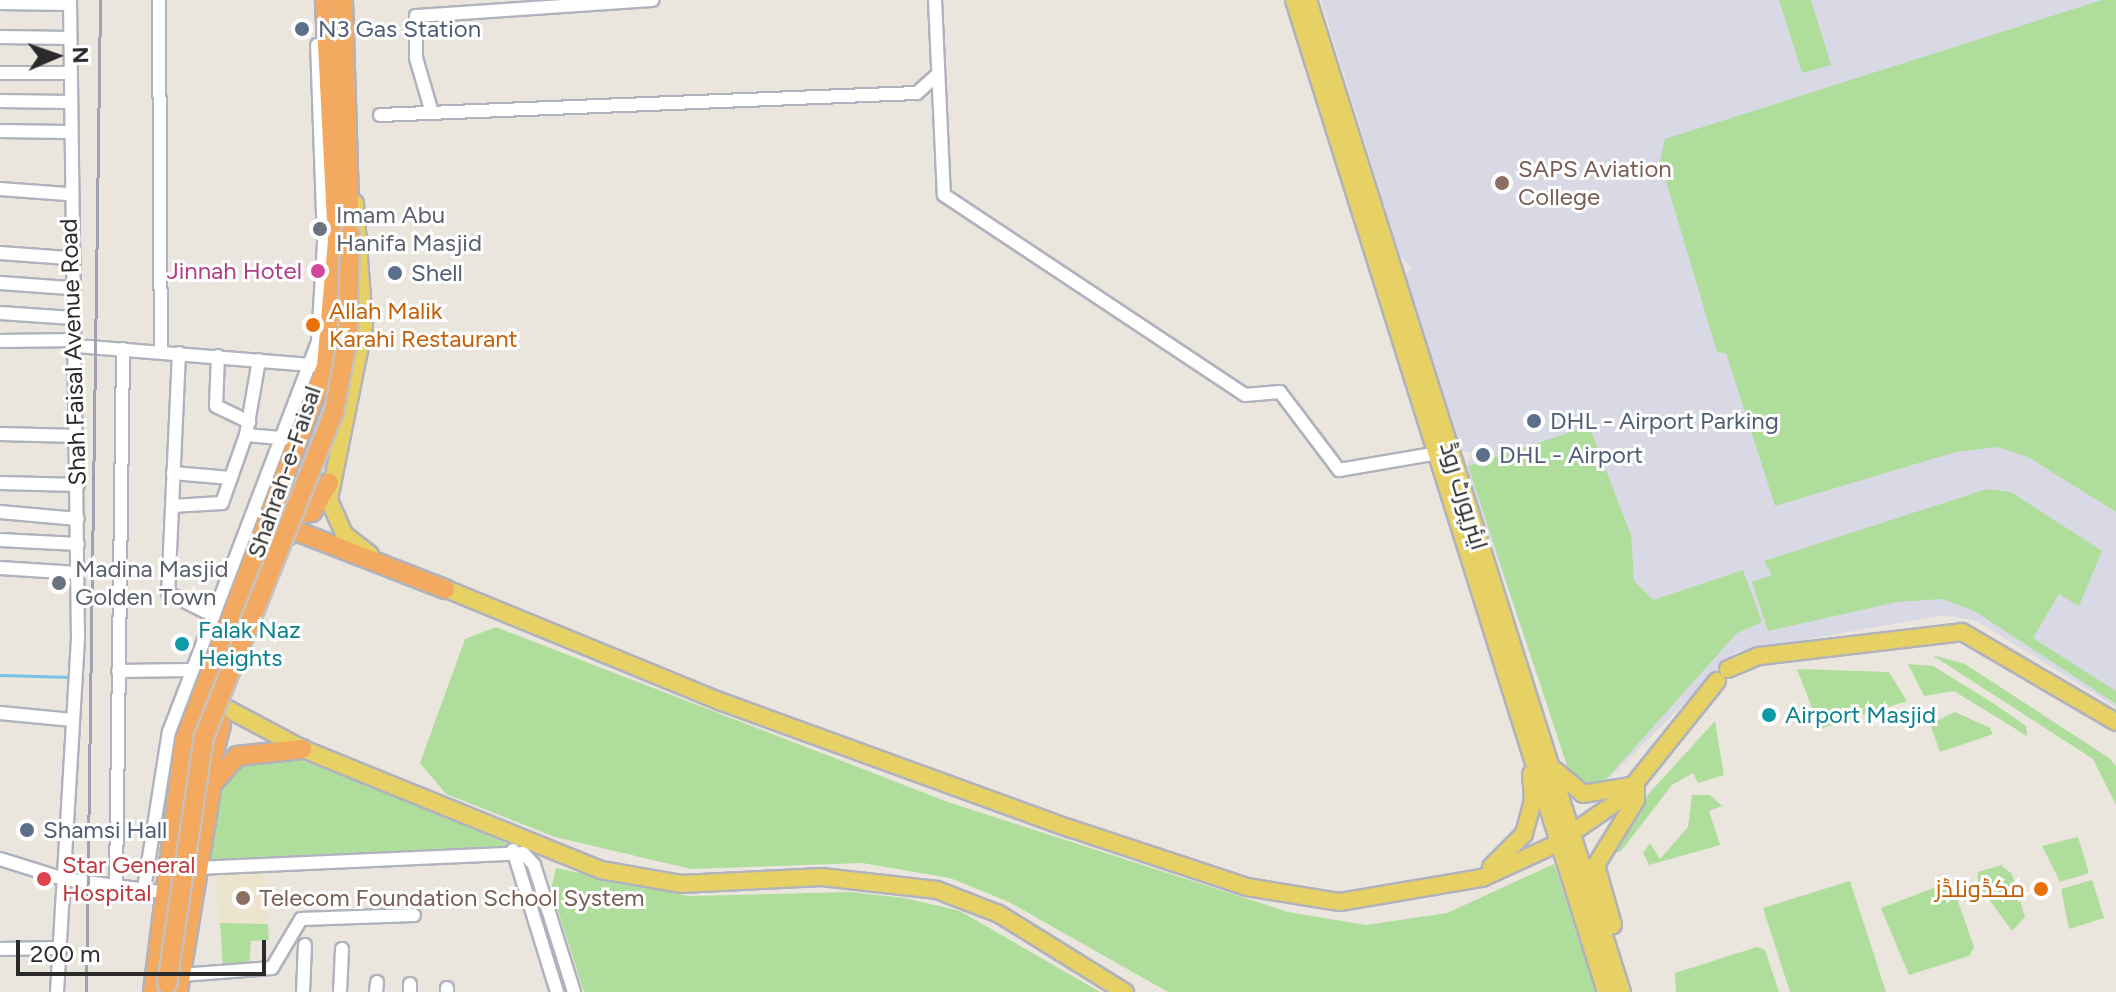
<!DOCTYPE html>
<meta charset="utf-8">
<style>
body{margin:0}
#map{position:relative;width:2116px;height:992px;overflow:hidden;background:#ebe6dd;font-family:Figtree,Cairo,sans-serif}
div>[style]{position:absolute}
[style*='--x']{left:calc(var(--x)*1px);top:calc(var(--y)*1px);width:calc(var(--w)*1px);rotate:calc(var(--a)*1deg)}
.education>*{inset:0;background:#ece4cd}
.airport>*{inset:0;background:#d8d9e4}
.green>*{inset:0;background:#afde9c}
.stream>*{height:3px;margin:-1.5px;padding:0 1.5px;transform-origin:1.5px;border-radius:1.5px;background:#76c1e6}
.roads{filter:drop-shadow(2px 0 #b0b2bd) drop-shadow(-2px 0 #b0b2bd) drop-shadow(0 2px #b0b2bd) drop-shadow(0 -2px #b0b2bd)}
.minor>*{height:12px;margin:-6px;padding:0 6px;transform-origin:6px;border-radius:6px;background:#fff}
.major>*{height:16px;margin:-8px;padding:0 8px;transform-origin:8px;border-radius:8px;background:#e7d165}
.highway>*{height:18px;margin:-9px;padding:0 9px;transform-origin:9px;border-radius:9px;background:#f3a95f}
.rail>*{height:3px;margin:-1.5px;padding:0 1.5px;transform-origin:1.5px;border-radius:1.5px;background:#a0a1b3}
.bridges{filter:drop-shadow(2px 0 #c3c3c3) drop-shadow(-2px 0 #c3c3c3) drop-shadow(0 2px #c3c3c3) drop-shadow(0 -2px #c3c3c3)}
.highway-bridge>*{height:18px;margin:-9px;padding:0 9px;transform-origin:9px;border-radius:9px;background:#f3a95f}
.dots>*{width:22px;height:22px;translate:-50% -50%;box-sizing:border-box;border:4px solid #fff;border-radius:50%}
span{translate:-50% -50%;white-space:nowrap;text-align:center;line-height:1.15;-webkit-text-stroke:6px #fff;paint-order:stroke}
.service-label{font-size:24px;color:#4e5e75}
.left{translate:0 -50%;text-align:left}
.education-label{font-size:24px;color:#785e54}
.worship-label{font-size:24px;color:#5b616d}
.hotel-label{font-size:24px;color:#b23c85}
.right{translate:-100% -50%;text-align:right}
.food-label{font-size:24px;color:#c56008}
.street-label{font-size:24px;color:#2a2a2a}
.culture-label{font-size:24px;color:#0d838f}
.health-label{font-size:24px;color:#be3a42}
.north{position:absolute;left:16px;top:16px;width:80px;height:80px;-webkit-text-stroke:6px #fff;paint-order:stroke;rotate:88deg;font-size:22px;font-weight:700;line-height:32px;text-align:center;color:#2a2a2a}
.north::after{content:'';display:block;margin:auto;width:28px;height:36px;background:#2a2a2a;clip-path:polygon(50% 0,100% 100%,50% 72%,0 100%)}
.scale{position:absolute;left:16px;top:940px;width:250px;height:36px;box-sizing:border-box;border:4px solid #2a2a2a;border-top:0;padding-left:10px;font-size:24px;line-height:28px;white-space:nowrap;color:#2a2a2a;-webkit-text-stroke:6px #fff;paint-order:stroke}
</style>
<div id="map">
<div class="education">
<i style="clip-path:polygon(266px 870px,268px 924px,220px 923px,218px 873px)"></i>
</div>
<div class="airport">
<i style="clip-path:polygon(1321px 0,2116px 0,2116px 707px,1977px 621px,1944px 615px,1736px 652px,1608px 779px,1571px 773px,1466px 468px,1472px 453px,1459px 451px,1406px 275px,1411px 267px,1400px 256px)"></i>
</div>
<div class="green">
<i style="clip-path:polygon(1779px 0,1811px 0,1831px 65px,1802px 73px)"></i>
<i style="clip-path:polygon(2102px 0,2116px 0,2116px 512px,2028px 457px,1997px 447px,1956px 452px,1775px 506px,1726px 353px,1717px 352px,1660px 161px,1665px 139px)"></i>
<i style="clip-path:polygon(1589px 426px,1631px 535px,1634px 581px,1653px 600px,1743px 570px,1762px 622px,1737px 633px,1601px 785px,1585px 787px,1572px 781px,1468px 466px)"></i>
<i style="clip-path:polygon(1987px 489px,2011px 492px,2102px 551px,2079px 606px,2059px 594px,2033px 638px,2116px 691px,2116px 704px,1976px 612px,1943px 599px,1897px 602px,1768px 631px,1752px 582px,1772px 575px,1764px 561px)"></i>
<i style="clip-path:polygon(496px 627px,948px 802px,1288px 912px,1366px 925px,1447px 913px,1554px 864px,1596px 992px,1168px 992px,1009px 902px,950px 878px,862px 863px,691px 869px,555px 837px,446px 794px,420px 763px,465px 639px)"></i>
<i style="clip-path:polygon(1932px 655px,1965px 664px,2109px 758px,2116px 766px,2116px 805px,2093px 759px)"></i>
<i style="clip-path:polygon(1908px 664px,1933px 666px,1993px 703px,2026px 726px,2027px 736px,1954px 691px,1924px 696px)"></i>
<i style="clip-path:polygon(1797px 669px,1889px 672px,1907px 701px,1820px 729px)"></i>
<i style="clip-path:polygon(1955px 712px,1990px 728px,1993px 734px,1940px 752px,1930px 724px)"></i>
<i style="clip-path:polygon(1715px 721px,1724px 775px,1698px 783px,1693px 773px,1672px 785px,1621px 851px,1609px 855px,1642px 801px)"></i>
<i style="clip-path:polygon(295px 758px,400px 797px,512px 846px,204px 861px,229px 766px)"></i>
<i style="clip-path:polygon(1692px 795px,1710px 795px,1722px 806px,1709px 811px,1720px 845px,1649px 865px,1643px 853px,1650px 843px,1660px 859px,1688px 827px)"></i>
<i style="clip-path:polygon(2078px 837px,2089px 873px,2060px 882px,2042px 846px)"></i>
<i style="clip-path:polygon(2001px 865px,2012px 874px,2025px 917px,2012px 931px,1978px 884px,1978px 872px)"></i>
<i style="clip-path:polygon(556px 868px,689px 896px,851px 892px,905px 898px,960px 911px,1100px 992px,584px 992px,551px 889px)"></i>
<i style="clip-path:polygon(2092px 880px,2104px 918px,2069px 929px,2061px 889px)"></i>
<i style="clip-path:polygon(1850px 881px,1886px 992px,1790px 992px,1763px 908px)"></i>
<i style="clip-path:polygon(1944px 884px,1953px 887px,1974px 947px,1969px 956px,1909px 975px,1881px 908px)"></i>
<i style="clip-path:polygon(220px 923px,268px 924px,269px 940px,251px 941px,249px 967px,223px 968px)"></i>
<i style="clip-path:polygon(1757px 947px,1765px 950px,1779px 992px,1676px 992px,1675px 973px)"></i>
</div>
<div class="stream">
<i style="--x:0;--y:675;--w:72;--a:1.6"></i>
</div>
<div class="roads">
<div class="minor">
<i style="--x:159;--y:0;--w:351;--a:89.7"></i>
<i style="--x:935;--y:0;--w:195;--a:87.4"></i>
<i style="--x:944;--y:195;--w:361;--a:33.6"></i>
<i style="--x:1245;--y:395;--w:35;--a:-5"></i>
<i style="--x:1280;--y:392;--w:98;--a:52.9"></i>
<i style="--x:1339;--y:470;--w:100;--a:-9.7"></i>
<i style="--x:0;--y:3;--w:70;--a:0.8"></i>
<i style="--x:0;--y:37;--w:70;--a:0.8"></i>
<i style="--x:0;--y:73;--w:69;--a:0"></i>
<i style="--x:0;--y:101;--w:68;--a:0.8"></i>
<i style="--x:432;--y:113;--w:57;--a:-106.2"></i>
<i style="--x:416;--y:58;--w:42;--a:-90"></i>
<i style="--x:416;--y:16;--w:237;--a:-3.9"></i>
<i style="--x:380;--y:115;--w:537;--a:-2.35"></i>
<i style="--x:917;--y:93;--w:28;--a:-42"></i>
<i style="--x:0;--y:131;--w:68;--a:0.8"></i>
<i style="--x:0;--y:189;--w:67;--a:4.3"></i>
<i style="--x:0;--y:253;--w:68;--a:4.2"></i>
<i style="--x:0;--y:283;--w:70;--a:4.1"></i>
<i style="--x:0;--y:313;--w:73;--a:3.9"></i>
<i style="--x:0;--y:341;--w:75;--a:-0.8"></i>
<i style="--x:76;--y:346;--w:239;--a:4.6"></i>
<i style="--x:179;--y:353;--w:240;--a:92.6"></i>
<i style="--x:168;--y:593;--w:51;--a:26.6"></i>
<i style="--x:218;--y:356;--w:50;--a:92.3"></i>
<i style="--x:216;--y:406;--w:37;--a:26"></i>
<i style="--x:0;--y:434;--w:78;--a:1.5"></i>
<i style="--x:246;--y:435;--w:46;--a:5"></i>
<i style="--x:173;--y:473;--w:58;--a:4.9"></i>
<i style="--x:0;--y:483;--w:78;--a:1.5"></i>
<i style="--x:172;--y:506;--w:50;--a:-3.4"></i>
<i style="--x:222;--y:503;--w:72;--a:-70.6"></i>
<i style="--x:246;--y:435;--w:76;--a:-80.2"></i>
<i style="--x:0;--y:512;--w:78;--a:5.1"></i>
<i style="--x:0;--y:540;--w:78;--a:2.9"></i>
<i style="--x:0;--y:568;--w:78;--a:3.7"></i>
<i style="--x:118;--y:671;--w:71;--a:-0.8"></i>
<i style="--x:0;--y:713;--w:73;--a:5.5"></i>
<i style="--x:513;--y:850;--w:149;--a:72.8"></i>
<i style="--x:0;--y:859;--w:67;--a:17.4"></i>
<i style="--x:64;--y:879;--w:99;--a:7.6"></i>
<i style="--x:197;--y:868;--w:326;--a:-2.6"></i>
<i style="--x:523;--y:853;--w:16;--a:47"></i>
<i style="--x:534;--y:865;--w:133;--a:72.5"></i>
<i style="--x:116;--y:885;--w:536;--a:-89.25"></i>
<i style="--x:144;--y:889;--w:159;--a:-81"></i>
<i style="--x:169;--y:732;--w:418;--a:-69.1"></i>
<i style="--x:318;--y:341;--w:99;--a:-86.5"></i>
<i style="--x:324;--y:242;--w:197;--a:-92"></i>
<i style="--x:0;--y:949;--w:59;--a:-1"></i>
<i style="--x:181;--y:975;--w:91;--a:-4.4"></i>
<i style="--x:272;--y:968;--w:57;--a:-59.4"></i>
<i style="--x:301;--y:919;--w:113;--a:-2"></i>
<i style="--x:57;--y:992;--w:355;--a:-86.6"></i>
<i style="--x:78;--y:638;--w:638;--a:-90.72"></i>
<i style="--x:303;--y:992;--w:47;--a:-87.6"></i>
<i style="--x:340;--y:992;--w:43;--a:-87.3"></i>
<i style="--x:376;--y:992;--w:10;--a:-84"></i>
<i style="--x:410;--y:992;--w:8;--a:-90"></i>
<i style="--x:447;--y:992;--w:4;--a:-90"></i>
</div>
<div class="major">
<i style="--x:1294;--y:0;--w:1040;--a:72.54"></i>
<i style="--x:1308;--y:0;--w:1041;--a:72.44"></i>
<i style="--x:355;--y:203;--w:123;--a:85.8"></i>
<i style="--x:364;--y:326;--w:177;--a:101.4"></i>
<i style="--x:329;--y:500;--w:37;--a:66"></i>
<i style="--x:344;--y:534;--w:33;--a:38"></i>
<i style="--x:434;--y:584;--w:311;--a:22.3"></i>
<i style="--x:722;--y:702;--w:369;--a:20"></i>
<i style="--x:1069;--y:828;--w:188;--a:18.3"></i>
<i style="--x:1247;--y:887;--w:94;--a:9.2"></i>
<i style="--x:1340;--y:902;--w:144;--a:-9.6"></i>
<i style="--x:1482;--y:878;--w:81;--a:-24.7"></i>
<i style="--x:1556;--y:844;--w:83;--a:-34.7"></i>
<i style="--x:1624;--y:797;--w:149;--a:-51.3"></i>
<i style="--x:1728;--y:669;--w:34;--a:-23"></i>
<i style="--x:1759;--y:656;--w:204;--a:-6.7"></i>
<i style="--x:1962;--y:632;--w:178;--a:30.3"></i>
<i style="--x:209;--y:699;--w:106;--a:28"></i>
<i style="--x:303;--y:749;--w:322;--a:22.1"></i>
<i style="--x:601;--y:870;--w:81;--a:9.9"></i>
<i style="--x:681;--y:884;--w:141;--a:-2.8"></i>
<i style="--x:822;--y:877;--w:116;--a:6.4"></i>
<i style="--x:937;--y:890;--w:66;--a:21.2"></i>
<i style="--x:999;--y:914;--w:148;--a:31.8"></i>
<i style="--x:1556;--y:771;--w:35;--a:40"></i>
<i style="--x:1583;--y:794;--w:54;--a:-9.6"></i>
<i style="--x:1491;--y:867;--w:47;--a:-45"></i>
<i style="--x:1524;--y:834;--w:34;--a:-75"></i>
<i style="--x:1533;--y:801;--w:27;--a:-94"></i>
<i style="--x:1602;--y:928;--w:11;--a:-15"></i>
<i style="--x:1613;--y:925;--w:62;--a:-105.8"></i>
<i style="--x:1596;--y:865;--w:76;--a:-58.4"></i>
<i style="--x:1636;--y:800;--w:12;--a:-90"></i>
</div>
<div class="highway">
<i style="--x:343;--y:0;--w:234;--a:88.3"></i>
<i style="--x:290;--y:500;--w:15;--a:67"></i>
<i style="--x:296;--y:514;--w:16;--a:-7"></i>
<i style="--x:312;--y:512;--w:34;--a:-60"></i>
<i style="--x:257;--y:572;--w:35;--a:-59"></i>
<i style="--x:275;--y:542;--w:24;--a:-28"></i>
<i style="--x:296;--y:531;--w:160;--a:21.3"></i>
<i style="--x:199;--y:714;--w:18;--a:6"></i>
<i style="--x:217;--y:716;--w:10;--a:66"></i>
<i style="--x:221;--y:725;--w:61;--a:104.3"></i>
<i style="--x:153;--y:992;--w:252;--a:-82.9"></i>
<i style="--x:184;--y:742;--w:402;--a:-69.3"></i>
<i style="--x:326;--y:366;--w:125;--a:-85"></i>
<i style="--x:337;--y:241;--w:241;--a:-92.9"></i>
<i style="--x:178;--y:992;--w:211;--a:-80.7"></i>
<i style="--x:212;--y:784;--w:38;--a:-48"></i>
<i style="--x:237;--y:756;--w:66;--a:-6.1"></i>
</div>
</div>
<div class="rail">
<i style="--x:86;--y:992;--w:992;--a:-89.19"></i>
</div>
<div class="bridges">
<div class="highway-bridge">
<i style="--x:167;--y:984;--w:250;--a:-81.5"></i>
<i style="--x:204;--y:737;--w:350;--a:-68.2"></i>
<i style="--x:334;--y:412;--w:75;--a:-79.3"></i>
<i style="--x:348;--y:338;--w:104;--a:-88.9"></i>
</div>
</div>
<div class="dots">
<i style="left:302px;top:29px;background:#5c6f8a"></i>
<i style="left:1502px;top:183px;background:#8d6e63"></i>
<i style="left:320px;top:229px;background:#6b7280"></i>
<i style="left:318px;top:271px;background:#d1479c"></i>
<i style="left:395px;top:273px;background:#5c6f8a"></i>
<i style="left:313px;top:325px;background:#e8710a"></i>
<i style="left:1534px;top:421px;background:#5c6f8a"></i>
<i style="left:1483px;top:455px;background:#5c6f8a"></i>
<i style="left:59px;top:583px;background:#6b7280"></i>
<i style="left:182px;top:644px;background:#0f9aa8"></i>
<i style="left:1769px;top:715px;background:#0f9aa8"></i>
<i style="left:27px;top:830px;background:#5c6f8a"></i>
<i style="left:44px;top:879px;background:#e0444e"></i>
<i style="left:2041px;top:889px;background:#e8710a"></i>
<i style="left:243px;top:898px;background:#8d6e63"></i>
</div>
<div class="service-label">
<span class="left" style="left:318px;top:29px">N3 Gas Station</span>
<span class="left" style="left:411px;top:273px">Shell</span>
<span class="left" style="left:1550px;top:421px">DHL - Airport Parking</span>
<span class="left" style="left:1499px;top:455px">DHL - Airport</span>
<span class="left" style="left:43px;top:830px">Shamsi Hall</span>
</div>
<div class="education-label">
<span class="left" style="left:1518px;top:183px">SAPS Aviation<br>College</span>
<span class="left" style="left:259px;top:898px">Telecom Foundation School System</span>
</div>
<div class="worship-label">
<span class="left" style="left:336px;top:229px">Imam Abu<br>Hanifa Masjid</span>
<span class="left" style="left:75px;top:583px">Madina Masjid<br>Golden Town</span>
</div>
<div class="hotel-label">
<span class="right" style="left:302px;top:271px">Jinnah Hotel</span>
</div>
<div class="food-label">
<span class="left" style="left:329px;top:325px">Allah Malik<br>Karahi Restaurant</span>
<span class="right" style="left:2025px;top:889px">مکڈونلڈز</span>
</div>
<div class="street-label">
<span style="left:73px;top:352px;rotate:-92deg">Shah Faisal Avenue Road</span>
<span style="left:284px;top:472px;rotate:-71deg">Shahrah-e-Faisal</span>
<span style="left:1464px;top:496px;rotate:73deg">ایئرپورٹ روڈ</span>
</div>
<div class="culture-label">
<span class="left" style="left:198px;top:644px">Falak Naz<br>Heights</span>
<span class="left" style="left:1785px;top:715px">Airport Masjid</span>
</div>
<div class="health-label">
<span class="left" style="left:62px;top:879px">Star General<br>Hospital</span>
</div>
<div class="north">N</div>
<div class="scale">200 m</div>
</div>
